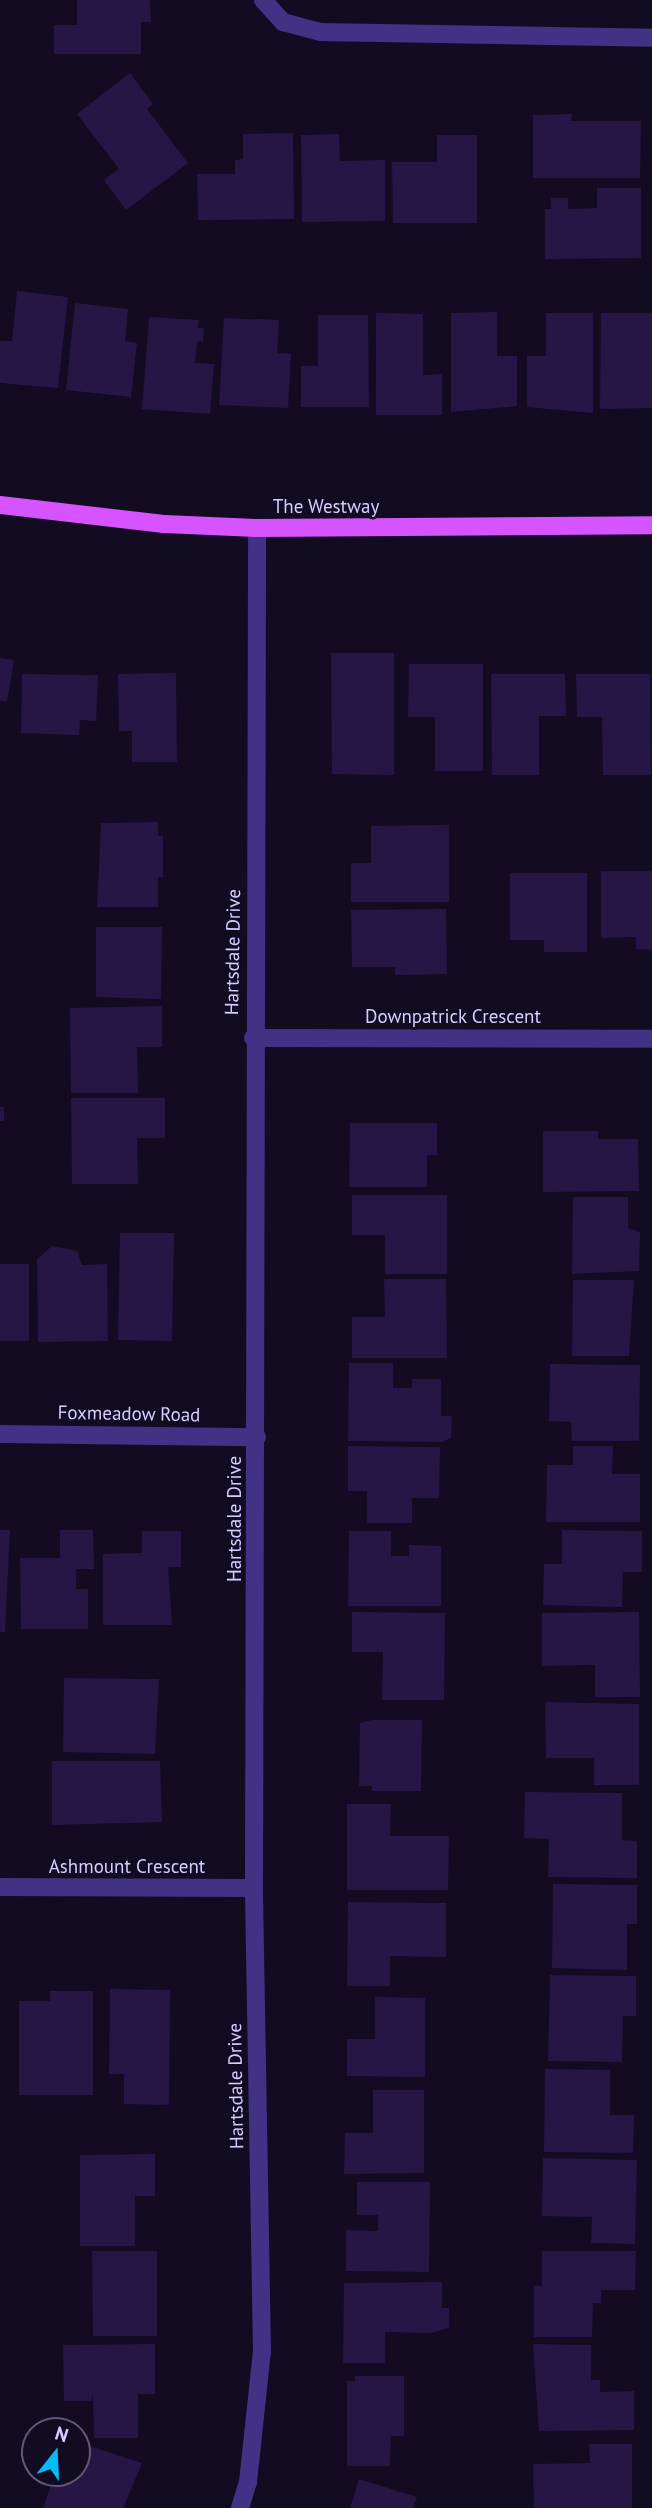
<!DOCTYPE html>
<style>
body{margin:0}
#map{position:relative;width:652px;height:2508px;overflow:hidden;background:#120b22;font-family:"PT Sans",sans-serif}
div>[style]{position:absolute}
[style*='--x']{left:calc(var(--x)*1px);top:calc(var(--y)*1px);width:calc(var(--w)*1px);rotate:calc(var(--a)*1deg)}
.building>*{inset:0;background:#261645}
.minor>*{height:18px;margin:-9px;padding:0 9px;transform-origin:9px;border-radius:9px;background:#413285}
.major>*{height:18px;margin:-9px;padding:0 9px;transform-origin:9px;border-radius:9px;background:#d654ff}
span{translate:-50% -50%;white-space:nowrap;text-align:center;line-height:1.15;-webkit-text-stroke:5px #120b22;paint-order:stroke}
.street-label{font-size:19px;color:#d9cdff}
.north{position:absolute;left:21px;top:2417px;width:70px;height:70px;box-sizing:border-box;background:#120b22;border:2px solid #62597a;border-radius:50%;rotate:18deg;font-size:19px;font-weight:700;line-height:28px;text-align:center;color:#d9cdff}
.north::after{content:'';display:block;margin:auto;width:24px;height:32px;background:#00bdf8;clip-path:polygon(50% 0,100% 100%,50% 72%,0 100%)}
</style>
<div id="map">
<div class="building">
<i style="clip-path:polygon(77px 0,150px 0,151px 22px,141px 22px,141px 54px,54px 54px,54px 25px,77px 25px)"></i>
<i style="clip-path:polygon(130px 73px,153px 104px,147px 109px,188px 163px,126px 210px,104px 180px,119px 169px,77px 114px)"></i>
<i style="clip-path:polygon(572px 114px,571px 121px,641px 121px,640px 178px,533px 178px,533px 115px)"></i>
<i style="clip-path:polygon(293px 133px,294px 219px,198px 220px,197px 174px,235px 174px,235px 160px,243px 159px,243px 134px)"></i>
<i style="clip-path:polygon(339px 134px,340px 161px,385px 160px,385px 221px,302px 222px,301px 135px)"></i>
<i style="clip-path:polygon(437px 135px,477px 135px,477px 223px,393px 223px,392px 162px,437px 162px)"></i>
<i style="clip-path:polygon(597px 188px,641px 188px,641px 258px,545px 259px,545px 209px,551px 209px,551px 198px,568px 198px,568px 209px,597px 208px)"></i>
<i style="clip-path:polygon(17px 291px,68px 297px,58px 388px,0 383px,0 341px,12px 341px)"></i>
<i style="clip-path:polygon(75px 303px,128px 309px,125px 341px,137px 343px,131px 397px,66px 390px)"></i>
<i style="clip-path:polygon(497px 312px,497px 356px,517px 356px,517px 406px,451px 412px,451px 313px)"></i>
<i style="clip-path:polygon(376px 313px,423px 314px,423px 375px,442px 374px,442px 415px,376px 415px)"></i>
<i style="clip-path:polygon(546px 313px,593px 313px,593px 413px,527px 407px,527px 356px,546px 356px)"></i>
<i style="clip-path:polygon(601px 313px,652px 313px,652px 408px,600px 409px)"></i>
<i style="clip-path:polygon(318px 315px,368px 315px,369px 407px,301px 407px,301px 366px,318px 366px)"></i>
<i style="clip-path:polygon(149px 317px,199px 320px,198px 328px,204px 328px,203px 342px,197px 341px,195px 363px,214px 364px,210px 414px,142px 409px)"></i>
<i style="clip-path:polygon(224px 318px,279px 320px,277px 353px,291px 354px,288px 408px,219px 405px)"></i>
<i style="clip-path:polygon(331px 653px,394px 653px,394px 775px,332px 774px)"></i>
<i style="clip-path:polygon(0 658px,14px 660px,7px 702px,0 701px)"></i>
<i style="clip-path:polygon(409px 664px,483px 664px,483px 771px,435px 771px,435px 717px,408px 717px)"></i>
<i style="clip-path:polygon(176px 673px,177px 762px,132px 762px,132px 731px,119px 731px,118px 674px)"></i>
<i style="clip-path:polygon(22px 674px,98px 675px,96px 721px,80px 720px,79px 735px,21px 733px)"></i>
<i style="clip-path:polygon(491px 674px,565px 674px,566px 716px,539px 716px,539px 775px,492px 775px)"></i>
<i style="clip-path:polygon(576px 674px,650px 674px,651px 775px,603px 775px,602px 717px,577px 717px)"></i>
<i style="clip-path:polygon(158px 822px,158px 836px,163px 836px,163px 877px,158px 877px,158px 907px,97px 907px,101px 823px)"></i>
<i style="clip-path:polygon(449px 825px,449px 902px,351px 902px,351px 863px,371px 863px,371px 826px)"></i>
<i style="clip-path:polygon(601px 871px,652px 871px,652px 950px,636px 949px,636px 937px,601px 938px)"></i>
<i style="clip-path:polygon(510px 873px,587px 873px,587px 952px,544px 952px,544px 940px,510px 940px)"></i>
<i style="clip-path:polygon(446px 909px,447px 974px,395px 975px,395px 967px,352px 967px,351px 910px)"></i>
<i style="clip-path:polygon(96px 927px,162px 927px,161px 999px,96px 997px)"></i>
<i style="clip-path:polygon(162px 1006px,162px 1047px,137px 1047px,138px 1093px,71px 1093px,70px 1008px)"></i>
<i style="clip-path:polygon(71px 1098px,165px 1098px,165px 1138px,137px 1138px,138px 1184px,72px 1184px)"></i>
<i style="clip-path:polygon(0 1107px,4px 1107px,4px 1121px,0 1121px)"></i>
<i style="clip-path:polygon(350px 1123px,437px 1123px,437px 1155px,427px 1155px,427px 1187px,349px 1187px)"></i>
<i style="clip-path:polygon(543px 1131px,598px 1131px,598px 1139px,638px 1139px,639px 1191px,543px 1192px)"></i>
<i style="clip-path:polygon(352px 1195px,447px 1195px,447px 1274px,385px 1274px,385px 1235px,352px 1235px)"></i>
<i style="clip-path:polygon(573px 1197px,628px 1197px,628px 1228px,640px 1232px,639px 1271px,572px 1274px)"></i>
<i style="clip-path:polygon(120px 1233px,174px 1233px,172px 1341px,118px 1340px)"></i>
<i style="clip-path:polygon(52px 1246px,77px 1251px,82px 1265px,107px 1264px,108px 1341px,38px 1342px,37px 1259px)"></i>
<i style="clip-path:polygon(0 1264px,29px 1264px,29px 1341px,0 1341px)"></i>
<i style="clip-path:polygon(384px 1279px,446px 1279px,447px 1358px,352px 1358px,352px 1317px,385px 1317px)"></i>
<i style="clip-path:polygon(573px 1280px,634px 1280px,629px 1356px,572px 1356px)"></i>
<i style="clip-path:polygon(349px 1363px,393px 1363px,393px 1388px,412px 1388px,412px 1379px,441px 1379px,441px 1416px,452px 1416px,451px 1438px,442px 1442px,348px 1441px)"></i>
<i style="clip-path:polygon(550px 1364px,640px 1365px,639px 1441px,572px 1441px,571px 1422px,549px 1421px)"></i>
<i style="clip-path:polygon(348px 1446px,440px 1447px,439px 1498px,412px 1498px,412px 1523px,367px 1523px,367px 1491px,348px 1491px)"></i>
<i style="clip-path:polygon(573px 1446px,613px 1446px,612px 1474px,640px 1474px,640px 1522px,546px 1522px,547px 1465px,573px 1465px)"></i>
<i style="clip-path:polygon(0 1530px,10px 1530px,5px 1632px,0 1632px)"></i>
<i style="clip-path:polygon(60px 1530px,93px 1530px,94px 1569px,76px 1569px,76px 1589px,88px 1589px,88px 1629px,21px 1629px,20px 1558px,60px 1558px)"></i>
<i style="clip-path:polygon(562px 1530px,642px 1531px,642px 1572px,623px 1572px,622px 1607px,543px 1605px,544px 1564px,562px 1564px)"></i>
<i style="clip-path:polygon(142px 1531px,181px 1531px,181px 1567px,168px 1567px,172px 1625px,103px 1625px,103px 1554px,142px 1553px)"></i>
<i style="clip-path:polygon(349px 1531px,391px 1531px,391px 1556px,409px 1556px,409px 1545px,441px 1546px,441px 1606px,348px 1606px)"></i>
<i style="clip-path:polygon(352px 1612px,445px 1613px,444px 1700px,382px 1700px,383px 1652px,352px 1652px)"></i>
<i style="clip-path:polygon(639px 1612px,640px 1697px,595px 1697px,595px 1665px,542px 1666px,542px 1613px)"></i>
<i style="clip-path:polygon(64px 1678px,159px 1679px,155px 1754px,63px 1752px)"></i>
<i style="clip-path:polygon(545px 1702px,639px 1704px,639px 1785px,594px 1785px,594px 1758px,546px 1758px)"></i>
<i style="clip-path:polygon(372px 1720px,422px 1720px,421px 1791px,372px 1791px,372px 1786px,359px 1786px,360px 1723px)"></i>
<i style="clip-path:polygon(52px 1761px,160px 1761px,162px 1822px,52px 1825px)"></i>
<i style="clip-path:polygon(525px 1792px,622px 1793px,622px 1840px,637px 1841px,637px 1878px,548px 1877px,549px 1839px,524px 1838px)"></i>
<i style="clip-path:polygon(347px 1804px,391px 1804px,390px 1836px,449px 1836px,448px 1890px,347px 1890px)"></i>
<i style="clip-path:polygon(553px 1884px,637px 1885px,637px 1924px,627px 1924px,627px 1970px,552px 1968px)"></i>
<i style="clip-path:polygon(348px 1902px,446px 1903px,446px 1957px,390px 1956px,390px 1986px,347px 1986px)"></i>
<i style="clip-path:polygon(550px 1975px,636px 1976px,636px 2016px,623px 2016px,622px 2062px,548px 2061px)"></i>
<i style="clip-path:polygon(110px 1989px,170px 1990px,169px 2105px,124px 2104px,124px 2074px,109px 2074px)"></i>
<i style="clip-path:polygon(50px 1991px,93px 1991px,93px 2095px,19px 2095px,19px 2001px,50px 2001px)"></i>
<i style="clip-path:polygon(375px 1997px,425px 1998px,425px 2077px,347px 2076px,347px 2039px,375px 2039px)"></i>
<i style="clip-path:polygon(545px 2069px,610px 2070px,610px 2115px,634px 2115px,633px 2153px,544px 2152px)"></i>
<i style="clip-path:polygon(373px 2090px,424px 2090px,424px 2173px,344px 2174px,345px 2133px,373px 2133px)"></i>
<i style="clip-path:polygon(155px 2154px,155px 2196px,135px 2196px,135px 2246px,80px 2246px,80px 2155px)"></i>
<i style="clip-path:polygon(543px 2158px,637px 2160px,635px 2244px,591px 2243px,592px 2217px,542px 2216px)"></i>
<i style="clip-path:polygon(357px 2182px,430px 2182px,429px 2272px,346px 2271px,346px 2230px,378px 2231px,378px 2215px,357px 2215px)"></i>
<i style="clip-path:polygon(92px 2251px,157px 2251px,157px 2336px,93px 2336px)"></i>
<i style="clip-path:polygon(542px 2251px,636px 2251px,635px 2290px,601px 2290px,601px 2303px,593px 2303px,592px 2337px,534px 2337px,534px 2286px,542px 2286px)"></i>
<i style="clip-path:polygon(442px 2282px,442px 2308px,449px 2308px,449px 2328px,431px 2333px,385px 2332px,385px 2363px,343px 2363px,344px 2283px)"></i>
<i style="clip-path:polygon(155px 2344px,155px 2394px,138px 2394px,138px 2438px,94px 2438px,93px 2395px,91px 2401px,64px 2401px,63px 2345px)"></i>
<i style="clip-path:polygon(533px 2344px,591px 2345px,591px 2380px,600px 2380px,600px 2392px,634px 2391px,634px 2430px,539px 2431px)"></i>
<i style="clip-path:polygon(355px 2376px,404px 2376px,404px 2436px,391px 2436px,390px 2466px,347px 2466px,347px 2381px,355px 2381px)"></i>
<i style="clip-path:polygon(77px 2442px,142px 2463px,123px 2508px,43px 2508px,55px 2473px,77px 2473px)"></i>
<i style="clip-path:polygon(589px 2444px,632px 2444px,632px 2508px,534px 2508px,533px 2464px,590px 2463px)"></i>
<i style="clip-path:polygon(359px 2479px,417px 2497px,413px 2508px,350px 2508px)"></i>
</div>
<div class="minor">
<i style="--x:263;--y:0;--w:30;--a:48"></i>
<i style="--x:283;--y:22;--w:38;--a:15"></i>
<i style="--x:320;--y:32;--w:332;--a:1"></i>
<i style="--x:253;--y:1038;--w:399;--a:0.1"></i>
<i style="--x:0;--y:1434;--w:257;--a:0.7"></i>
<i style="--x:0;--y:1887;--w:254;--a:0.2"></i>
<i style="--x:240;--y:2508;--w:27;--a:-73"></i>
<i style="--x:248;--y:2482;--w:131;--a:-83.9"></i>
<i style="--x:262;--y:2352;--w:464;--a:-91"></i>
<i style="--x:254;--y:1888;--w:1360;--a:-89.87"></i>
</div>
<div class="major">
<i style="--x:0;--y:505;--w:165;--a:6.6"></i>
<i style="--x:164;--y:524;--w:93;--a:2.5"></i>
<i style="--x:257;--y:528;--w:395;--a:-0.4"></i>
</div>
<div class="street-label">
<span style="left:326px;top:507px">The Westway</span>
<span style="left:233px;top:952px;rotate:-89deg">Hartsdale Drive</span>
<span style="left:453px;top:1017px">Downpatrick Crescent</span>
<span style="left:129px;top:1414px;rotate:1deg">Foxmeadow Road</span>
<span style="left:235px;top:1519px;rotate:-90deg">Hartsdale Drive</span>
<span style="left:127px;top:1867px">Ashmount Crescent</span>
<span style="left:236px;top:2086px;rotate:-91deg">Hartsdale Drive</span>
</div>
<div class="north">N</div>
</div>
